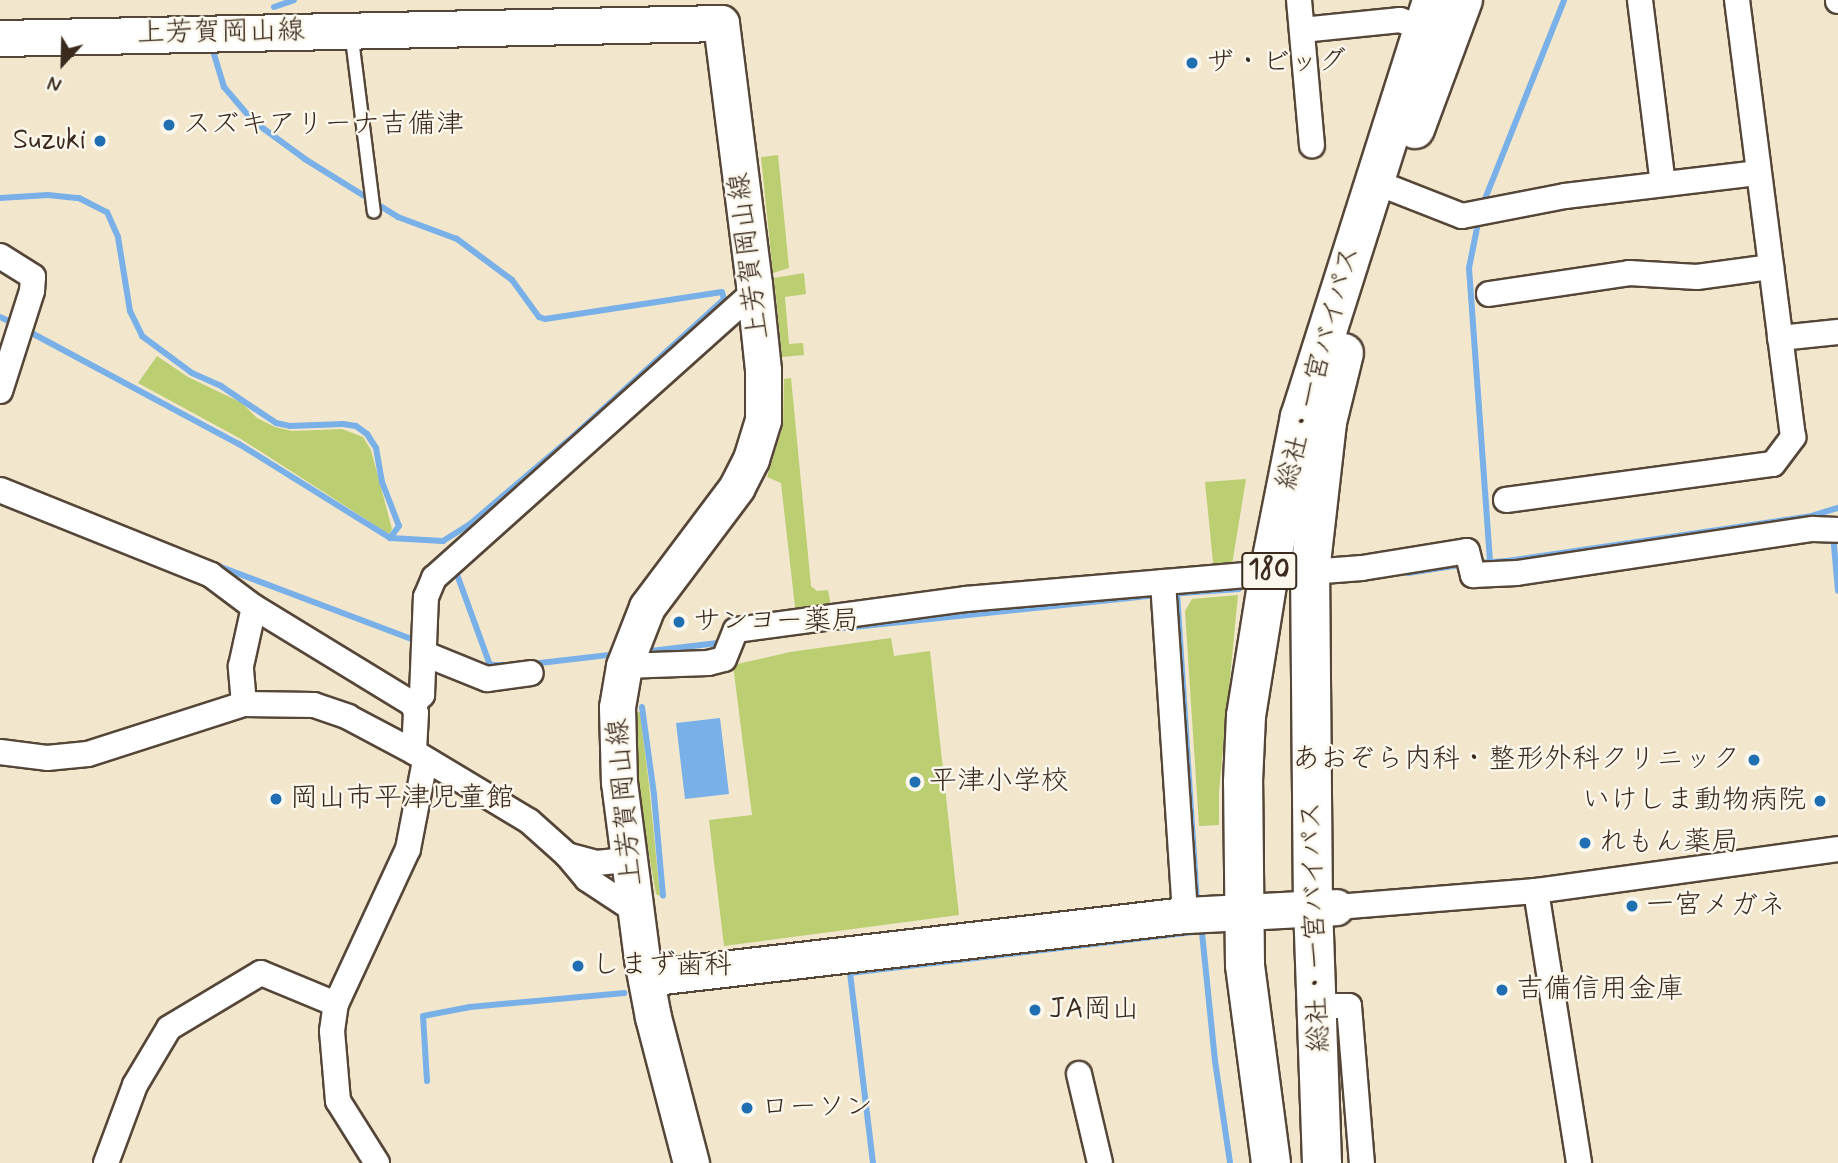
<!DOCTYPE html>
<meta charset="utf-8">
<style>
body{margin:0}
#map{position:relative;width:1838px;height:1163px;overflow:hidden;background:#f2e7cd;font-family:Mynerve,"Klee One",sans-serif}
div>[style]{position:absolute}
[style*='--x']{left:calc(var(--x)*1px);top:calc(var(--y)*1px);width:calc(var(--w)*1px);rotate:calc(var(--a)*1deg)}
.green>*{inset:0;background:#bbce71}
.water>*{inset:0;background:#79b0e8}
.stream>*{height:6px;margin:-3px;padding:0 3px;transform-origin:3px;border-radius:3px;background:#79b0e8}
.roads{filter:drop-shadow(2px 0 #564638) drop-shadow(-2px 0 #564638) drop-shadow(0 2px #564638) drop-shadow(0 -2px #564638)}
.lane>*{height:12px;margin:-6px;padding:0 6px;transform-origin:6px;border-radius:6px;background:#fff}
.street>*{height:24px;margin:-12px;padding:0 12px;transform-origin:12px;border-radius:12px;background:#fff}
.secondary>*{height:35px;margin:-17.5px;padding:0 17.5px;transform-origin:17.5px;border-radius:17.5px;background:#fff}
.highway>*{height:38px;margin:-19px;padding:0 19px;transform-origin:19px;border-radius:19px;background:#fff}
.dots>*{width:19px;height:19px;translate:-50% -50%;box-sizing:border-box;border:4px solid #fbf7ec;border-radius:50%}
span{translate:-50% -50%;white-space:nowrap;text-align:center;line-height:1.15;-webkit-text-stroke:5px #fbf7ec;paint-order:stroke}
.shield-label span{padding:2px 5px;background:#fbf7ec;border:2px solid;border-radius:5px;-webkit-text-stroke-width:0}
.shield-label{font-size:26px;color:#3b2a1e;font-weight:700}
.street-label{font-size:28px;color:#3b2a1e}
.poi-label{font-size:28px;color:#3b2a1e}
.left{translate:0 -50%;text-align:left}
.right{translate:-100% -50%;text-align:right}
.north{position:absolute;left:28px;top:28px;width:70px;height:70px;-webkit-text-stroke:5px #fbf7ec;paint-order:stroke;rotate:202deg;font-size:19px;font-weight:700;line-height:28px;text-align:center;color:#3b2a1e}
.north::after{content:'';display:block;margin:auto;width:24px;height:32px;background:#3b2a1e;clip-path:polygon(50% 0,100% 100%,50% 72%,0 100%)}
</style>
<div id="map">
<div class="green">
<i style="clip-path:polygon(778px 155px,789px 268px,773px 273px,761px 157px)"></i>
<i style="clip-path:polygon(804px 273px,806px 294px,785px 297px,789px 344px,803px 343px,804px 355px,782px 357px,774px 278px)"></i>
<i style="clip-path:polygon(157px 356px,188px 377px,242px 403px,257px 418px,275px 427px,292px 431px,342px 429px,363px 437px,371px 450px,392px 529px,389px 534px,241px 439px,138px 383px)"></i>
<i style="clip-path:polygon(791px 378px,811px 586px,817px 591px,828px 590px,832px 611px,796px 616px,781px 483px,767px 477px,783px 426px,784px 379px)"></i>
<i style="clip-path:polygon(1246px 479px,1231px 571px,1214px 572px,1205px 482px)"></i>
<i style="clip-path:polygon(1238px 595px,1219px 791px,1219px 825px,1199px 826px,1185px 611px,1192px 599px)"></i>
<i style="clip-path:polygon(891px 638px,894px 656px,930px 651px,959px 915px,724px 946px,709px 820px,752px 815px,733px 665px,790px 652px)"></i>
<i style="clip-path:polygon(640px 712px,649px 785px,660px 896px,656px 894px,634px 771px,633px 713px)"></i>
</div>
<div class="water">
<i style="clip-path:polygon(720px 718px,729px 794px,685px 799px,676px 723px)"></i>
</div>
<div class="stream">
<i style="--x:274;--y:7;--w:21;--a:-19"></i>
<i style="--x:0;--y:198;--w:48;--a:-3.6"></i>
<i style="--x:48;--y:195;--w:31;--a:6"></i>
<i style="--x:79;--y:198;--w:31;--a:27"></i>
<i style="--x:107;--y:212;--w:27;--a:66"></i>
<i style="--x:118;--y:237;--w:75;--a:80.8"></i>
<i style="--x:130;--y:311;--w:28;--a:64"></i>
<i style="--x:142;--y:336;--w:62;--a:36.5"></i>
<i style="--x:192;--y:373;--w:32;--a:24"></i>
<i style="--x:221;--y:386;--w:66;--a:33.9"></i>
<i style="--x:276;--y:423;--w:14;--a:12"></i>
<i style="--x:290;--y:426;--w:53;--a:-2.2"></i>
<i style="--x:343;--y:424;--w:13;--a:9"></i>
<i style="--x:356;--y:426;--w:14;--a:36"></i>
<i style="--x:367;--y:434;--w:17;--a:57"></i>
<i style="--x:376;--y:448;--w:35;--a:80"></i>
<i style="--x:382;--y:482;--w:47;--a:68.9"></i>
<i style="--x:399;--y:526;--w:15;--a:127"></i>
<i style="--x:1483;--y:204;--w:219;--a:-68.3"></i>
<i style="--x:1479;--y:218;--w:51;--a:101.3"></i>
<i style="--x:1469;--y:268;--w:294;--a:85.9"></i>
<i style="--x:0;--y:317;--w:19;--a:25"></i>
<i style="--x:26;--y:330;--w:242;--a:28.2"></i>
<i style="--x:239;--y:444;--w:178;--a:31.9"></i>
<i style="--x:390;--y:538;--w:53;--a:3.2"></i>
<i style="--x:443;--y:541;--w:32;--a:-32"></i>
<i style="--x:470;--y:524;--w:142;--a:-40.4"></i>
<i style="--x:578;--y:432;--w:197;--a:-42.3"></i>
<i style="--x:724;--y:299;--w:7;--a:-106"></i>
<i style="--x:722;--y:292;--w:179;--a:171.3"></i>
<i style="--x:545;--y:319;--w:6;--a:-162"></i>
<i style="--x:539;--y:317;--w:46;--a:-126.1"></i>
<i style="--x:512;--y:280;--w:69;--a:-143.3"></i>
<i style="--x:457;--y:239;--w:63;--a:-159.6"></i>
<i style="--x:398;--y:217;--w:110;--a:-148.1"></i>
<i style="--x:305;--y:159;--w:64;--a:-143.8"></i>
<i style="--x:253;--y:121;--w:45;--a:-130.5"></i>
<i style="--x:224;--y:87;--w:34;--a:-107"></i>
<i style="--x:1833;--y:534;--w:57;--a:85"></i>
<i style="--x:1477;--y:563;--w:30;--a:-4"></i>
<i style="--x:1507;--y:561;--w:307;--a:-8.4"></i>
<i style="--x:1811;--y:516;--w:28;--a:-17"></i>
<i style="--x:213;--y:564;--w:220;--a:20.7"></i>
<i style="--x:455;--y:569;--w:102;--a:70"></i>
<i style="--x:490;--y:665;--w:16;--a:0"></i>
<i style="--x:1408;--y:573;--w:59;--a:-8.8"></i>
<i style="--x:1177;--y:593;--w:310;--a:86.3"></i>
<i style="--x:1168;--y:594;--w:71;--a:-4"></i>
<i style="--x:844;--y:628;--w:315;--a:-6"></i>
<i style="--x:642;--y:652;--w:85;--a:-6.8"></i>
<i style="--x:531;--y:664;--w:88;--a:-6.6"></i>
<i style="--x:642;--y:707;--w:89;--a:82.2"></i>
<i style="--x:654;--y:795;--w:101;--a:84.9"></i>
<i style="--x:1201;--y:923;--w:139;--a:84.2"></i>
<i style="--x:1215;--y:1061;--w:103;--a:81.6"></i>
<i style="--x:427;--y:1081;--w:65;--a:-93.5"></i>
<i style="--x:423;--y:1016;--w:48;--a:-10.8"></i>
<i style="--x:470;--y:1007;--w:155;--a:-5.2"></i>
<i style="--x:873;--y:1163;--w:191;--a:-96.9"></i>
<i style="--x:850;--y:973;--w:346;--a:-6.8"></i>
</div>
<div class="roads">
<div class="lane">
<i style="--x:351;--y:31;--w:182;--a:82.8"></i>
</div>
<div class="street">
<i style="--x:1299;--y:0;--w:146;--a:84.9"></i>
<i style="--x:1640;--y:0;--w:185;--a:82.9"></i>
<i style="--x:1838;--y:0;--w:1;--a:90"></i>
<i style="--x:1302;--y:30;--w:99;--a:-5.8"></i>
<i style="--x:1400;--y:20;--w:23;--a:20"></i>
<i style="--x:1393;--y:189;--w:74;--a:21.4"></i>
<i style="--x:1462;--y:216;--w:105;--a:-11"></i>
<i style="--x:1565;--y:196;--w:195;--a:-6.8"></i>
<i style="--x:0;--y:256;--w:39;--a:32"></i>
<i style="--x:33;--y:277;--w:14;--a:94"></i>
<i style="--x:32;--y:291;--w:105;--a:107.7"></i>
<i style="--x:1489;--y:294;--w:142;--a:-8.5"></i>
<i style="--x:1629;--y:273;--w:68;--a:3.4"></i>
<i style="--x:1697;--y:277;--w:75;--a:-7.7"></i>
<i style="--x:1780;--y:338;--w:58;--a:-5.9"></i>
<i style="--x:0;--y:490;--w:227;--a:21.9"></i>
<i style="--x:211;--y:575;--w:54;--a:36.7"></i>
<i style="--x:254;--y:607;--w:186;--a:31.4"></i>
<i style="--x:413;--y:704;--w:9;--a:72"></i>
<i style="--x:416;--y:713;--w:39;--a:93"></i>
<i style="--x:1506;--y:500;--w:269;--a:-7.7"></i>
<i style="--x:1773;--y:464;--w:34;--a:-53"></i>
<i style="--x:1793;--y:437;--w:441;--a:-97.3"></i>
<i style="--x:1310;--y:572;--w:52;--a:-4.4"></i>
<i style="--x:1362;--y:568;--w:106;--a:-9.2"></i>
<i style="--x:1467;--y:551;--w:25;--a:76"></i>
<i style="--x:1473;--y:575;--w:44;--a:-2.6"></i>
<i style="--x:1517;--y:573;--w:299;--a:-8.5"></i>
<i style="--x:1813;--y:529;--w:25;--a:2"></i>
<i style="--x:1163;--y:582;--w:334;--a:86.2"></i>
<i style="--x:425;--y:654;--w:67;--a:22"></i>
<i style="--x:487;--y:679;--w:44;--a:-7.8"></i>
<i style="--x:624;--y:666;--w:84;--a:-2"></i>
<i style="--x:708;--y:663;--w:16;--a:-14"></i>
<i style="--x:724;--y:659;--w:31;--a:-68"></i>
<i style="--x:736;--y:630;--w:232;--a:-7.7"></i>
<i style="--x:966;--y:599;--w:304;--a:-4.9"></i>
<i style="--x:244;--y:704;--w:38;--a:-95"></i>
<i style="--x:241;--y:666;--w:60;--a:-77.6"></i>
<i style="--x:413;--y:704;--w:13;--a:-45"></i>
<i style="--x:422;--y:695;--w:98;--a:-87.7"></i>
<i style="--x:426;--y:597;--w:21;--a:-67"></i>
<i style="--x:434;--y:578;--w:421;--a:-41.8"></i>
<i style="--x:748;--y:297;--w:7;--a:0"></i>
<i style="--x:0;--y:752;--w:47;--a:7.3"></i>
<i style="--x:47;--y:758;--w:41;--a:-5.6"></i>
<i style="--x:88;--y:754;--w:164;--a:-17.8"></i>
<i style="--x:244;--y:704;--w:70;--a:0.8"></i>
<i style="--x:314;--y:705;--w:36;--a:19"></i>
<i style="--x:348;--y:717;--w:75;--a:27.9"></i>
<i style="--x:414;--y:752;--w:134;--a:31"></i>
<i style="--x:529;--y:821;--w:51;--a:41.8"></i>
<i style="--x:567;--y:855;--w:31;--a:50"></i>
<i style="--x:587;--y:879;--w:60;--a:33.4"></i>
<i style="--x:567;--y:855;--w:31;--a:15"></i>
<i style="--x:597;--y:863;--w:31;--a:-6"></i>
<i style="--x:1536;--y:891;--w:275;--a:81"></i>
<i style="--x:1336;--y:907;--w:201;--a:-4.6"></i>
<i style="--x:1536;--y:891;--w:305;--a:-7.9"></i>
<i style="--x:1318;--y:1006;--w:31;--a:0"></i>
<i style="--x:1349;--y:1006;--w:158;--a:85.3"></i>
<i style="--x:1079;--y:1074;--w:91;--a:76.7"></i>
<i style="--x:106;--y:1163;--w:83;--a:-69.6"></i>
<i style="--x:135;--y:1085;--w:66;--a:-59.2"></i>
<i style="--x:169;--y:1028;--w:107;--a:-30.9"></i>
<i style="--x:261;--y:973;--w:81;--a:22.5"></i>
<i style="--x:377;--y:1163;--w:73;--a:-122.2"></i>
<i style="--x:338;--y:1101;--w:70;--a:-94.9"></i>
<i style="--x:332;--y:1031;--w:27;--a:-82"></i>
<i style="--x:336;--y:1004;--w:171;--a:-65.1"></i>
<i style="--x:408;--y:849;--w:90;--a:-79.1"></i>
</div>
<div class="secondary">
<i style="--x:0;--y:38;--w:721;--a:-1.19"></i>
<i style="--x:721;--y:23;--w:263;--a:82.8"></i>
<i style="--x:754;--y:284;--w:86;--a:84"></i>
<i style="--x:763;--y:370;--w:50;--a:90"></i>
<i style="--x:763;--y:420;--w:41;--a:107.1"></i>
<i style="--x:751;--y:459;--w:31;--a:117"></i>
<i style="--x:737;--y:487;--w:150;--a:126.9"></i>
<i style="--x:647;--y:607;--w:63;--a:111.3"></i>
<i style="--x:624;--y:666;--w:42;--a:99.7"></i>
<i style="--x:617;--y:707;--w:75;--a:88.5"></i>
<i style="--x:619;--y:782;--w:178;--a:82.6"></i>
<i style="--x:642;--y:959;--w:59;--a:79.3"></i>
<i style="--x:653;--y:1017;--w:151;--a:75.4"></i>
<i style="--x:646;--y:978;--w:543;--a:-6.67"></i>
<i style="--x:1185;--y:915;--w:151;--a:-3"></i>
</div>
<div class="highway">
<i style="--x:1415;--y:129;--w:138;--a:-69.6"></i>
<i style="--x:1271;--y:1163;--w:200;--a:-97.5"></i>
<i style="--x:1245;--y:965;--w:183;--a:-90.6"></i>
<i style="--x:1243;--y:782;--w:66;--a:-87.4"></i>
<i style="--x:1246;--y:716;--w:145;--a:-80.9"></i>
<i style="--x:1269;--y:573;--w:159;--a:-78.8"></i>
<i style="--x:1300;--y:417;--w:437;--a:-72.4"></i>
<i style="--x:1322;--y:1163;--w:255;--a:-92"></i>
<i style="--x:1313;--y:908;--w:336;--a:-90.5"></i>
<i style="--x:1310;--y:572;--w:151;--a:-83.5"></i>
<i style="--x:1327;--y:422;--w:71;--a:-76.2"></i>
</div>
</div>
<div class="dots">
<i style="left:1192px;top:63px;background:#1f6fb2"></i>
<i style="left:169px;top:125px;background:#1f6fb2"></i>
<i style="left:100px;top:141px;background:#1f6fb2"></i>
<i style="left:679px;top:622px;background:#1f6fb2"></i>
<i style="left:1754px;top:760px;background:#1f6fb2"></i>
<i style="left:915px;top:782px;background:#1f6fb2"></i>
<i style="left:276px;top:799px;background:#1f6fb2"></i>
<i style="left:1820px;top:801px;background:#1f6fb2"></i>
<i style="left:1585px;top:843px;background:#1f6fb2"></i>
<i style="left:1632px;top:906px;background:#1f6fb2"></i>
<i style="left:578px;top:966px;background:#1f6fb2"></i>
<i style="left:1502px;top:990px;background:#1f6fb2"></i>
<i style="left:1035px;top:1010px;background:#1f6fb2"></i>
<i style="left:747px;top:1108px;background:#1f6fb2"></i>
</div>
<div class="shield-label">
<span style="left:1269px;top:571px">180</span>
</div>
<div class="street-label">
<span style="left:221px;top:33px;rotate:-1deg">上芳賀岡山線</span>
<span style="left:750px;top:256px;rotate:-97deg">上芳賀岡山線</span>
<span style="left:1319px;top:368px;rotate:-75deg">総社・一宮バイパス</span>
<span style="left:626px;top:802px;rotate:-95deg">上芳賀岡山線</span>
<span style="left:1316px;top:927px;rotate:-92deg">総社・一宮バイパス</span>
</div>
<div class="poi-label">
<span class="left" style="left:1206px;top:63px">ザ・ビッグ</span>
<span class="left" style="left:183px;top:125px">スズキアリーナ吉備津</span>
<span class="right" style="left:86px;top:141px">Suzuki</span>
<span class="left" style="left:693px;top:622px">サンヨー薬局</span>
<span class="right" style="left:1740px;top:760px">あおぞら内科・整形外科クリニック</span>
<span class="left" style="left:929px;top:782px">平津小学校</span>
<span class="left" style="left:290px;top:799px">岡山市平津児童館</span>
<span class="right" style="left:1806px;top:801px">いけしま動物病院</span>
<span class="left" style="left:1599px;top:843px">れもん薬局</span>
<span class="left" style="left:1646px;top:906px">一宮メガネ</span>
<span class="left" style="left:592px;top:966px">しまず歯科</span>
<span class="left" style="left:1516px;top:990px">吉備信用金庫</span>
<span class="left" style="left:1049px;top:1010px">JA岡山</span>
<span class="left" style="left:761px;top:1108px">ローソン</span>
</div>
<div class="north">N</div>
</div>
